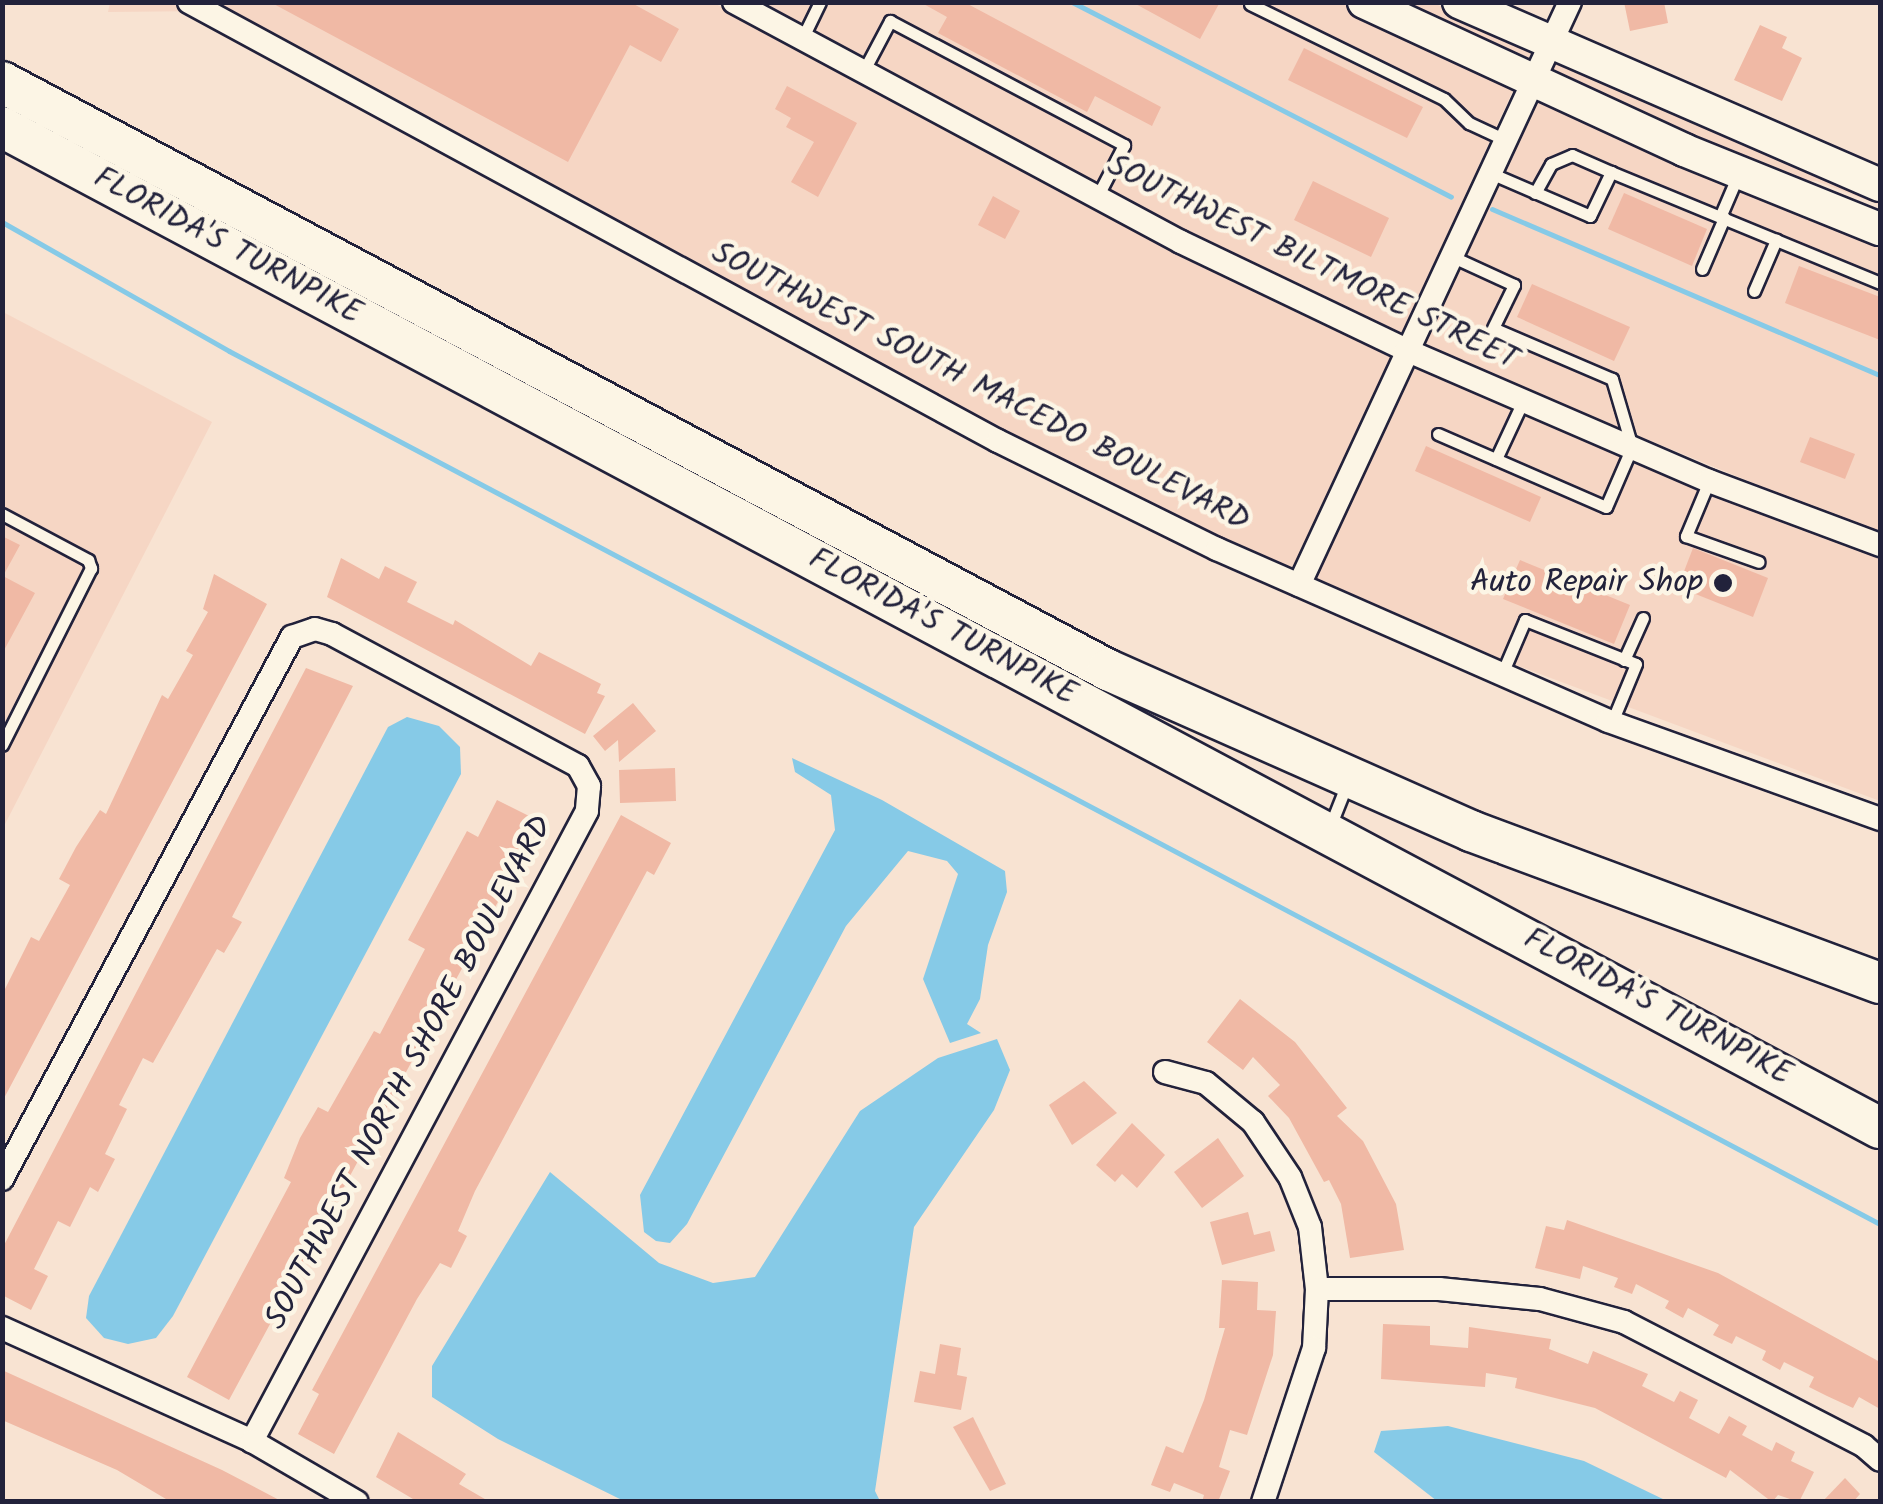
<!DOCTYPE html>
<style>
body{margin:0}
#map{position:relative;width:1883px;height:1504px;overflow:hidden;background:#f8e3d2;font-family:Kalam,sans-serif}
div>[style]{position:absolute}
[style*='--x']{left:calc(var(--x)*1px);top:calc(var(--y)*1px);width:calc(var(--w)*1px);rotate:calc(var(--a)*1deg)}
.built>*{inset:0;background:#f6d6c4}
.water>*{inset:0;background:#86cae7}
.stream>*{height:5px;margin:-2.5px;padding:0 2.5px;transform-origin:2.5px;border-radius:2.5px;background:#86cae7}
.building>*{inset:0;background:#f0b9a5}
.roads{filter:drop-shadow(2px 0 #22223b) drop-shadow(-2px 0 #22223b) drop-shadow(0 2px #22223b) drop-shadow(0 -2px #22223b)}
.service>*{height:11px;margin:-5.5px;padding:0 5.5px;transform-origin:5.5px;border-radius:5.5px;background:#fcf5e5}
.minor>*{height:22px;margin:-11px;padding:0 11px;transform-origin:11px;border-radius:11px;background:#fcf5e5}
.secondary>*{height:32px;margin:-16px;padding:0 16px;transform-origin:16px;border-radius:16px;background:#fcf5e5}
.motorway>*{height:40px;margin:-20px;padding:0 20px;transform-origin:20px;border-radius:20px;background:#fcf5e5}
.dots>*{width:28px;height:28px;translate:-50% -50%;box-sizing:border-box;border:5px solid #fcf5e5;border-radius:50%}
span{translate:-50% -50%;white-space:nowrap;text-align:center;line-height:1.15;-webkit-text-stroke:9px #fcf5e5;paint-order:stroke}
.street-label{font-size:32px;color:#22223b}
.poi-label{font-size:32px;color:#22223b}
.right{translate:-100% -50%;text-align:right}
.frame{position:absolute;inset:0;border:5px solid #22223b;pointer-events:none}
</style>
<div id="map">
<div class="built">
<i style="clip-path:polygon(110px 2px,714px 3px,1176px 250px,1392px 355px,1293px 572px,1178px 520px,209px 11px,108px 12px)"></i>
<i style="clip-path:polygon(754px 3px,1343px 3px,1515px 86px,1400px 337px,1185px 233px)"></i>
<i style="clip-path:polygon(1385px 3px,1434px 3px,1532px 52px,1523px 69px)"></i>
<i style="clip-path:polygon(1551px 61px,1880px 195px,1880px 205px,1816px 181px,1789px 183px,1543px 78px)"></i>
<i style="clip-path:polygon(1534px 95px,1880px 239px,1880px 535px,1420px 346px)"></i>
<i style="clip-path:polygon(3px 312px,212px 422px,3px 828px)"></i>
<i style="clip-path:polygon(1412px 363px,1880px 555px,1880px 801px,1417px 628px,1313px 581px)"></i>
</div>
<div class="water">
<i style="clip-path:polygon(407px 717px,439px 726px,460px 747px,461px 774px,173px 1316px,156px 1338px,128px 1344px,104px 1338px,86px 1318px,89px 1296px,388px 727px)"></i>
<i style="clip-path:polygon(792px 758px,882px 800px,1005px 871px,1007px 892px,988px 945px,980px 999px,967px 1024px,981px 1033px,950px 1043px,923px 979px,958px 874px,947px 861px,908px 851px,846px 926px,687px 1224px,670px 1243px,656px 1241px,644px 1232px,640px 1195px,835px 830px,831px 795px,795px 772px)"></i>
<i style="clip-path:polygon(997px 1039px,1010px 1070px,994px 1110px,914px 1227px,875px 1491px,880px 1501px,624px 1501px,498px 1439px,432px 1397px,432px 1366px,550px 1172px,659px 1263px,713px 1283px,755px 1277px,860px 1111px,938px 1058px)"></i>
<i style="clip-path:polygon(1448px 1426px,1584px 1461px,1667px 1501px,1437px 1501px,1374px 1452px,1381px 1431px)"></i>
</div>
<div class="stream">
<i style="--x:1072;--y:2;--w:426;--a:27.2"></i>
<i style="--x:1492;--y:209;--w:422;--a:23.2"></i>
<i style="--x:2;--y:222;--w:261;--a:29.6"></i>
<i style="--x:229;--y:351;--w:1868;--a:27.87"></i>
</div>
<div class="building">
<i style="clip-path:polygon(270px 2px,630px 2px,679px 29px,661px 62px,630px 45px,568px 162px)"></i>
<i style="clip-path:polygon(920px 2px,964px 2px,1161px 107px,1152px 126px,1095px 96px,1087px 112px,938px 33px,947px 17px)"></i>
<i style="clip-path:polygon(1132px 2px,1220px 2px,1200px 39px)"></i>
<i style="clip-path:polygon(1624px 2px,1664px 2px,1668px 23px,1630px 31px)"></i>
<i style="clip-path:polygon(1760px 25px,1787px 37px,1782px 48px,1802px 58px,1782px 101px,1734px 80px)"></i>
<i style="clip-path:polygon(1304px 48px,1423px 107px,1407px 138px,1288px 80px)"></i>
<i style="clip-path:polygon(787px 86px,857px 123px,818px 197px,791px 182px,814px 142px,786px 127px,791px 118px,775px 109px)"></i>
<i style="clip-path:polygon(1313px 181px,1389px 218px,1371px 257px,1294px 220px)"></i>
<i style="clip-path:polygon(1624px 193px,1707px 229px,1692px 266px,1608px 229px)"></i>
<i style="clip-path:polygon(993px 196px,1020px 211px,1005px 239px,978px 225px)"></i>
<i style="clip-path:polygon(1799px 266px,1880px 297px,1880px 340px,1785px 303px)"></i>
<i style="clip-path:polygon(1532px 284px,1630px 327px,1614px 361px,1517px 317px)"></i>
<i style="clip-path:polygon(1810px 437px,1855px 454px,1845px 479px,1800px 462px)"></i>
<i style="clip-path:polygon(1426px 446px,1541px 497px,1530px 522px,1415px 471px)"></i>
<i style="clip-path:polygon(2px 536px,20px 545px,3px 576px,35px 593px,2px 654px)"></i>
<i style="clip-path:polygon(1693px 548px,1768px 578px,1753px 617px,1678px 587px)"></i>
<i style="clip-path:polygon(341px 558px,379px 579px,385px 566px,417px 582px,407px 602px,453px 625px,455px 620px,531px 666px,539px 652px,601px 684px,597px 693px,605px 696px,585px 734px,327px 597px)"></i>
<i style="clip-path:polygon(1520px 560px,1630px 605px,1614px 644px,1503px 599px)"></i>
<i style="clip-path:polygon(214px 574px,267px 604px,2px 1102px,2px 995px,31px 937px,39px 941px,70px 885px,59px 879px,76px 847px,100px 810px,106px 814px,162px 695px,168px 699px,193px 655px,186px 651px,208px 612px,203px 609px)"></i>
<i style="clip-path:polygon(306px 668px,353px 686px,232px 917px,242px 922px,224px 953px,217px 949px,153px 1063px,143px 1058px,119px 1105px,127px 1109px,105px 1154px,115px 1159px,98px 1192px,90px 1187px,70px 1227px,58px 1221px,34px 1269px,48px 1276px,31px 1310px,2px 1295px,2px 1249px)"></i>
<i style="clip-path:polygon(633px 703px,656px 731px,619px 762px,618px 740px,605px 751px,593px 736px)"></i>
<i style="clip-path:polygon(675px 768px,676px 801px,620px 803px,619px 770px)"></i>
<i style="clip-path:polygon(497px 800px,541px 822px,229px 1400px,187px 1377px,291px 1182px,284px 1178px,300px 1138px,318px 1107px,328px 1112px,374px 1031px,380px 1034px,425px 949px,408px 940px,467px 831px,478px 837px)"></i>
<i style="clip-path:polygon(621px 815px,671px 843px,654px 875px,647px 871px,475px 1191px,458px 1231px,467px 1236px,451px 1268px,440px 1263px,417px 1299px,334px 1454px,298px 1434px,319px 1394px,312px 1390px)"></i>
<i style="clip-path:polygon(1240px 999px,1295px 1042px,1347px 1108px,1337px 1116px,1363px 1141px,1396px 1204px,1404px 1250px,1350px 1258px,1341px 1204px,1329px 1180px,1324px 1182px,1289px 1118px,1268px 1096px,1280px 1085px,1253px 1057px,1243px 1070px,1207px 1042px)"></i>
<i style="clip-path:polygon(1084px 1081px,1117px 1113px,1072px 1145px,1049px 1105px)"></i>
<i style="clip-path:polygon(1132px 1123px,1165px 1155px,1137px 1188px,1122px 1174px,1115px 1182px,1096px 1165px)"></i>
<i style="clip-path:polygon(1218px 1138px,1244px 1176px,1202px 1208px,1174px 1172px)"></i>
<i style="clip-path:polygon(1248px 1212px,1254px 1235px,1270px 1231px,1275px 1251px,1222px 1265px,1210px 1222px)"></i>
<i style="clip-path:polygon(1567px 1220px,1718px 1273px,1880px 1362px,1880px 1409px,1859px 1397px,1853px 1408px,1827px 1396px,1809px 1387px,1814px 1377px,1784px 1362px,1780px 1370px,1762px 1360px,1766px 1351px,1736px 1336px,1732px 1344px,1713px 1335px,1719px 1325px,1688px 1308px,1683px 1318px,1665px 1308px,1669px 1301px,1636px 1284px,1632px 1294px,1614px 1287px,1618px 1278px,1583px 1266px,1580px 1279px,1535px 1268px,1546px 1226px,1564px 1230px)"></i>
<i style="clip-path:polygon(1222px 1280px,1258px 1282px,1257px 1310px,1276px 1311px,1273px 1355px,1247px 1435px,1230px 1430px,1219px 1467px,1230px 1471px,1218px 1502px,1202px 1502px,1204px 1495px,1174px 1483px,1170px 1492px,1151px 1485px,1166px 1446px,1183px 1453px,1204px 1400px,1225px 1328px,1219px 1328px)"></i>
<i style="clip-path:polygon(1383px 1324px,1430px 1326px,1430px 1345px,1468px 1348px,1469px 1327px,1551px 1339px,1549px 1349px,1588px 1364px,1593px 1351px,1648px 1374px,1642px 1386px,1674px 1402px,1680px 1391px,1698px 1400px,1689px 1418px,1719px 1434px,1729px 1416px,1747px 1426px,1742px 1435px,1772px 1451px,1776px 1442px,1795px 1452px,1791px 1461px,1814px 1472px,1799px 1502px,1778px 1495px,1772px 1502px,1730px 1470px,1726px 1478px,1595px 1408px,1515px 1388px,1517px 1378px,1486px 1373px,1485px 1387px,1381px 1379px)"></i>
<i style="clip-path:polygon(940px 1344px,961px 1348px,957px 1375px,967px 1377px,961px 1410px,914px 1402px,920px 1371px,935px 1374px)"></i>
<i style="clip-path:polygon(2px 1370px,222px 1470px,283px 1502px,171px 1502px,117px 1470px,2px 1420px)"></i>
<i style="clip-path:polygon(973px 1417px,1006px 1484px,990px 1491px,953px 1427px)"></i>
<i style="clip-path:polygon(398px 1432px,466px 1474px,459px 1484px,490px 1502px,418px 1502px,376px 1477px)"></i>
<i style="clip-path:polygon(1845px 1478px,1860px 1494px,1853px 1502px,1822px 1502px)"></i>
</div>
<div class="roads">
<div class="service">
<i style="--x:1250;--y:4;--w:216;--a:26.1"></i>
<i style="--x:1444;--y:99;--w:35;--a:44"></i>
<i style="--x:1469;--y:123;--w:38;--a:25"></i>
<i style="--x:802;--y:39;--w:41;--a:-64.1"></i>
<i style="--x:863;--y:72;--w:58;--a:-62.1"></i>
<i style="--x:890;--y:21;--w:265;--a:27.9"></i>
<i style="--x:1124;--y:145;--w:59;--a:117.4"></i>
<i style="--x:1488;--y:172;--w:111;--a:23.3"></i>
<i style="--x:1590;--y:216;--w:49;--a:-64.5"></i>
<i style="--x:1611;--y:172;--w:291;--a:22.4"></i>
<i style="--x:1535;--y:193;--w:33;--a:-61"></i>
<i style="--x:1551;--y:164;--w:23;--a:-23"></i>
<i style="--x:1572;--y:155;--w:43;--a:23.6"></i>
<i style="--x:1720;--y:217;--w:46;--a:-66.8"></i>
<i style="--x:1702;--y:269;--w:56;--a:-66.7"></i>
<i style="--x:1754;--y:291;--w:56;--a:-66.7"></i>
<i style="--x:1438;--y:434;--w:183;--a:23.5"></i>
<i style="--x:1606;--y:507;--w:65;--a:-66.6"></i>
<i style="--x:1632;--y:447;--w:71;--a:-106.4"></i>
<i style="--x:1612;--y:379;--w:129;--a:-156.8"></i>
<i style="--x:1493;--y:328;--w:48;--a:-64"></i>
<i style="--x:1514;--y:285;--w:69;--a:-155.3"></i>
<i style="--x:1496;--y:459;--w:64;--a:-65"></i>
<i style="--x:1709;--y:481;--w:60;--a:112.7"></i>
<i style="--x:1686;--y:536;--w:77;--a:19.6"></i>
<i style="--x:2;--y:514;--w:98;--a:28.1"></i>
<i style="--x:88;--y:560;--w:9;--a:69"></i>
<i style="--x:91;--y:568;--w:198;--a:116.7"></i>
<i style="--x:1624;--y:660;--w:46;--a:-65.7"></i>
<i style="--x:1501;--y:676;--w:61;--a:-66.8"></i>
<i style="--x:1525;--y:620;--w:119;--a:21.6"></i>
<i style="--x:1636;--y:664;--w:63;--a:112.5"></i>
<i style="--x:1329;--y:829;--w:46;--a:-68.4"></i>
</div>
<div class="minor">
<i style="--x:189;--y:2;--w:920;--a:28.49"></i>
<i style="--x:998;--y:441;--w:244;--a:26.3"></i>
<i style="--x:1217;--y:549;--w:427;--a:23.7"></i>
<i style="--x:1608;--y:721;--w:289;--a:19.8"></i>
<i style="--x:734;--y:2;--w:507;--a:28.23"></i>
<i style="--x:1181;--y:242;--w:250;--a:25.6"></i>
<i style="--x:1406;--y:350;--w:330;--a:23.4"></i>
<i style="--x:1709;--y:481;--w:183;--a:20.5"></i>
<i style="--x:1299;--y:585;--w:643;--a:-65.07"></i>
<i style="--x:1165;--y:1072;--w:42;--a:15"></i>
<i style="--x:1206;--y:1083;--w:61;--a:39.7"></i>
<i style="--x:1253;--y:1122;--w:66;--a:56.1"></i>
<i style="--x:1290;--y:1177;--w:54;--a:68.2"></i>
<i style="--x:1310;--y:1227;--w:62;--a:83.6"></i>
<i style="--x:1317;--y:1289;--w:59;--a:92.9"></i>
<i style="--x:1314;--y:1348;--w:162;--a:108.3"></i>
<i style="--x:2;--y:1179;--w:615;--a:-61.85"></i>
<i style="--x:292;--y:637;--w:24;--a:-19"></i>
<i style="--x:315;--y:629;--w:18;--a:16"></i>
<i style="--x:332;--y:634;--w:279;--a:28.2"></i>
<i style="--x:578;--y:766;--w:23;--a:61"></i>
<i style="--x:589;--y:786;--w:25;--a:95"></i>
<i style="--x:587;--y:811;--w:714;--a:118"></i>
<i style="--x:1317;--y:1289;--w:122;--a:0"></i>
<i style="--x:1439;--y:1289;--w:101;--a:5.7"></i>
<i style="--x:1540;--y:1299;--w:87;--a:15.3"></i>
<i style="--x:1624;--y:1322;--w:270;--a:27.3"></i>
<i style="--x:1864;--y:1446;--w:21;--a:41"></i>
<i style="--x:2;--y:1328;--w:274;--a:24.3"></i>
<i style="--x:252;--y:1441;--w:121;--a:30.2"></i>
</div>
<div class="secondary">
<i style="--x:1364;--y:2;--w:353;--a:24.8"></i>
<i style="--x:1684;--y:150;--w:211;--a:22"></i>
<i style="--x:1459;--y:2;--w:459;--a:23.5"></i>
</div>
<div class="motorway">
<i style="--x:2;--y:82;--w:1253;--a:28"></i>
<i style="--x:1108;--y:670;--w:397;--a:23.9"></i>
<i style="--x:1471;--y:831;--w:436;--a:20.4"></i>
<i style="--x:2;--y:127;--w:2128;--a:28.06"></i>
</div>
</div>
<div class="dots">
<i style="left:1723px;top:583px;background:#22223b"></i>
</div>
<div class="street-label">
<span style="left:227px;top:247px;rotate:28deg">FLORIDA'S TURNPIKE</span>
<span style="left:1312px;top:264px;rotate:26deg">SOUTHWEST BILTMORE STREET</span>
<span style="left:980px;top:388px;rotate:27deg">SOUTHWEST SOUTH MACEDO BOULEVARD</span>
<span style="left:942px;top:628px;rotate:28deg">FLORIDA'S TURNPIKE</span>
<span style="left:1657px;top:1008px;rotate:28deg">FLORIDA'S TURNPIKE</span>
<span style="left:410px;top:1073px;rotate:-62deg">SOUTHWEST NORTH SHORE BOULEVARD</span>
</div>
<div class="poi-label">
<span class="right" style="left:1703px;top:583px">Auto Repair Shop</span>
</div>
<div class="frame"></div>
</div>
